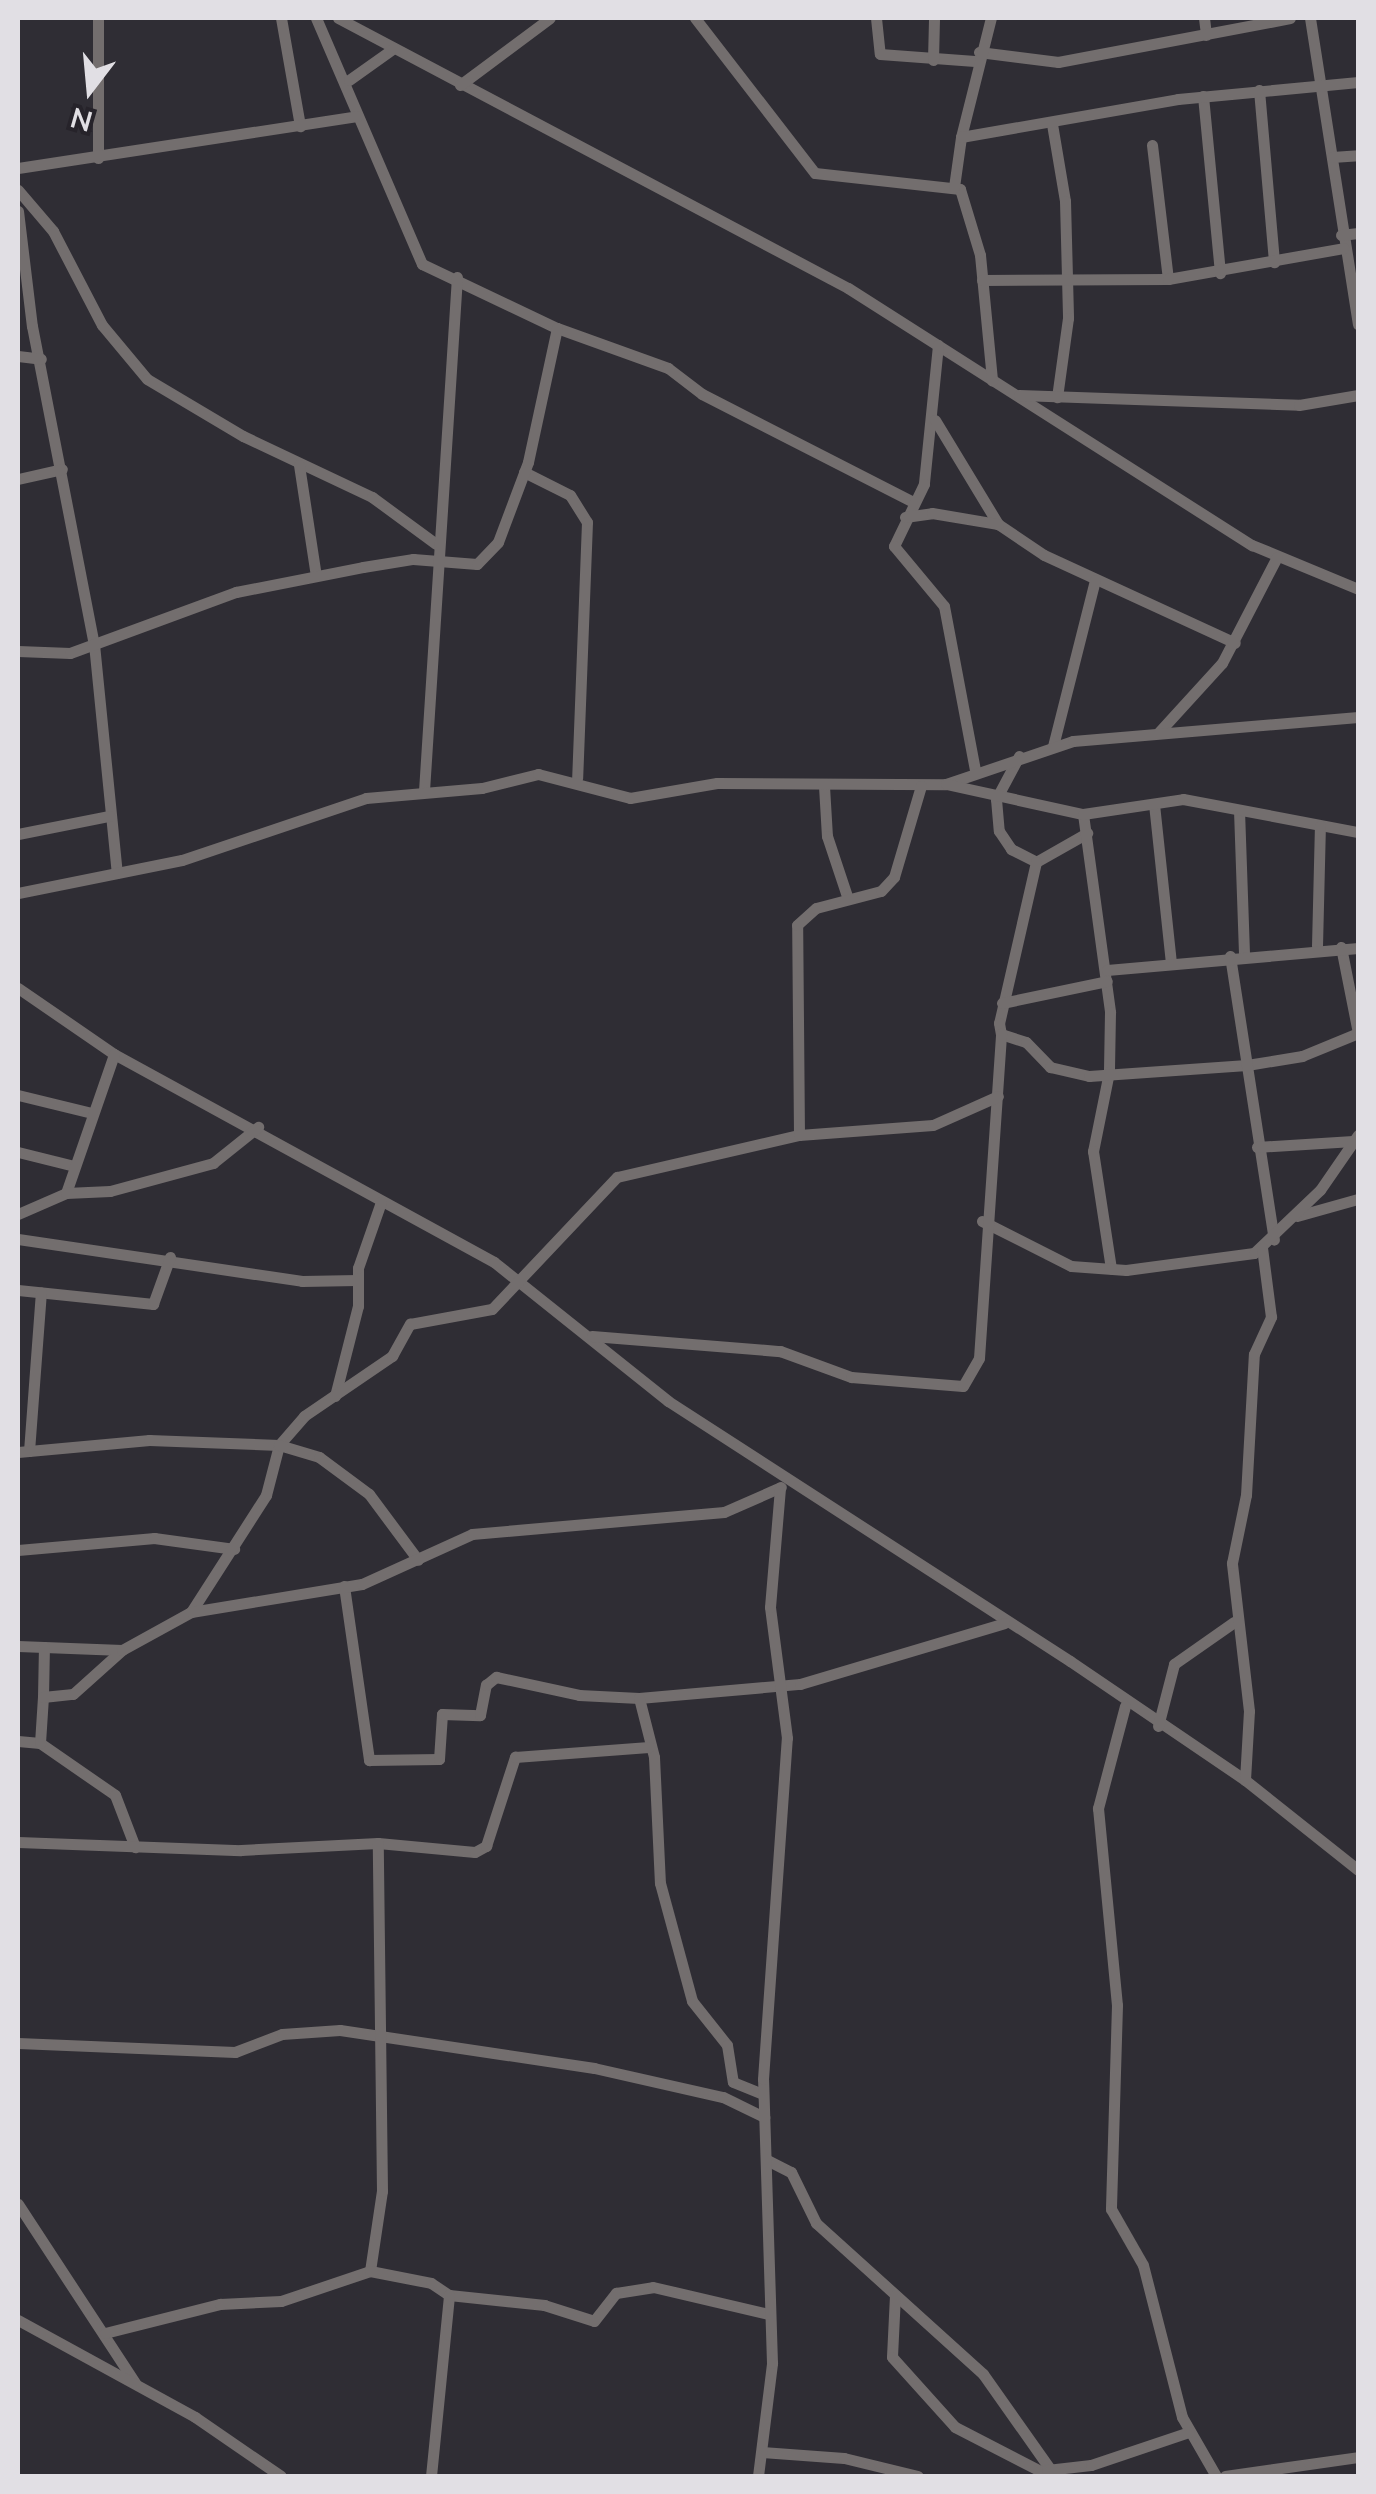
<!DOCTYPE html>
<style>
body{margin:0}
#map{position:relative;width:1376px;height:2494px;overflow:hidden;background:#2f2d34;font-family:"Nunito Sans",sans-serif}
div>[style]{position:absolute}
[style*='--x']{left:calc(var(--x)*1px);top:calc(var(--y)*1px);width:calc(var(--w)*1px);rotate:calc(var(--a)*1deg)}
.minor>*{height:11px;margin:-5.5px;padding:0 5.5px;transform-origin:5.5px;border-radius:5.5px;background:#736e6e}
span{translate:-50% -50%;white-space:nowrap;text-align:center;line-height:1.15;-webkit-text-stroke:9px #26232a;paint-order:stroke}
.frame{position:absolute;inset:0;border:20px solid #e1dfe4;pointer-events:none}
.north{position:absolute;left:40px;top:40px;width:100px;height:100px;-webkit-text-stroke:8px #26232a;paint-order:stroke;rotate:196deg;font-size:28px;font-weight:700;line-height:40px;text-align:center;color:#e1dfe4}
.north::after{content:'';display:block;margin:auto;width:35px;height:45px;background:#e1dfe4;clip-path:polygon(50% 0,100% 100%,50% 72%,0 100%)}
</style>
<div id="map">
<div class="minor">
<i style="--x:281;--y:18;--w:110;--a:80"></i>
<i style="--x:316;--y:18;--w:268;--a:66.7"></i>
<i style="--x:422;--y:264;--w:149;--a:25.4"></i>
<i style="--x:557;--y:328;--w:118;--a:19.8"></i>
<i style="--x:668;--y:368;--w:43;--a:37.4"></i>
<i style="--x:702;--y:394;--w:237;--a:27.1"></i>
<i style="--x:338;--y:18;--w:577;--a:27.9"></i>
<i style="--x:848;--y:288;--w:479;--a:32.5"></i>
<i style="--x:1252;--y:545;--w:115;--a:22.5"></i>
<i style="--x:695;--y:18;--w:196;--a:52.3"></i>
<i style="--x:815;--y:173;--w:146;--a:6.3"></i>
<i style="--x:960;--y:189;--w:69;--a:73.1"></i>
<i style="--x:980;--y:255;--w:126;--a:84.5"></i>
<i style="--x:876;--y:18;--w:36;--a:84"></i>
<i style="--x:880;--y:54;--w:95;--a:4.2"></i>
<i style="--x:1204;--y:18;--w:17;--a:83"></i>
<i style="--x:1310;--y:18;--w:310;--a:81.1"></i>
<i style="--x:979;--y:52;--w:80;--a:7.2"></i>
<i style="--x:1058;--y:62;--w:236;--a:-10.7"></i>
<i style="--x:933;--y:60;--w:42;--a:-88.6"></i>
<i style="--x:349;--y:80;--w:55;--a:-35.4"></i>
<i style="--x:460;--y:85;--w:112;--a:-36.7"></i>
<i style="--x:1259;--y:90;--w:173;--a:85"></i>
<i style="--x:1203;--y:96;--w:178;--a:84.5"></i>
<i style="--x:1052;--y:124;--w:78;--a:80.4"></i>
<i style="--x:1065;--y:201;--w:117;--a:88.5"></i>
<i style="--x:1068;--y:318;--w:80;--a:97.9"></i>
<i style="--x:961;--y:137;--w:123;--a:-75.9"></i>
<i style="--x:1152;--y:145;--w:135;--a:83.2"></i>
<i style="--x:1332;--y:157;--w:26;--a:-4"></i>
<i style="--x:98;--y:158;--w:140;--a:-90"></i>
<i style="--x:18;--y:168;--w:343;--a:-8.7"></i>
<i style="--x:954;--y:187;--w:50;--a:-82"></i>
<i style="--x:961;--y:137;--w:220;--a:-9.9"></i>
<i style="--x:1178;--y:99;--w:181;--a:-5.4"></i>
<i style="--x:18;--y:190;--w:54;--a:49.5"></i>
<i style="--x:53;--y:231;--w:106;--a:62.5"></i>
<i style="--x:102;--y:325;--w:70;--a:50.2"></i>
<i style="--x:147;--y:379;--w:112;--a:30.7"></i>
<i style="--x:243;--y:436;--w:143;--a:25.3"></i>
<i style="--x:372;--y:497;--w:79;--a:36.3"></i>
<i style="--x:18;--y:211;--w:116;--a:83.1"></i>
<i style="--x:32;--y:326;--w:324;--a:79"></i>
<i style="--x:94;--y:644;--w:230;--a:84.3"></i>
<i style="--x:1341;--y:235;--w:17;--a:-7"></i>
<i style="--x:982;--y:280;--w:186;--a:-0.3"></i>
<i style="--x:1168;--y:279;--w:178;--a:-10"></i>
<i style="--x:938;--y:345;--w:140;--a:95.8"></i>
<i style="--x:924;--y:484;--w:69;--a:115.8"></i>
<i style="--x:894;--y:546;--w:78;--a:50.2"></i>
<i style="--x:944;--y:606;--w:167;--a:79.3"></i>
<i style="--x:18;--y:356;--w:23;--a:7"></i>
<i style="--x:1019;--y:395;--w:280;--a:2"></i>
<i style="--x:1299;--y:405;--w:60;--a:-9.6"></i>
<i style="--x:935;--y:420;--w:122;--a:58.8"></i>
<i style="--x:998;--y:524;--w:55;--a:34"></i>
<i style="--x:1044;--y:555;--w:210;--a:24.7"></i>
<i style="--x:299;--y:465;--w:112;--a:81.3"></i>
<i style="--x:524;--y:472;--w:51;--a:26.6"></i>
<i style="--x:570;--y:495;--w:32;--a:58"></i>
<i style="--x:587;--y:522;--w:256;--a:92.2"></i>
<i style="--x:18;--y:479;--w:45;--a:-12.8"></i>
<i style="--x:905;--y:517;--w:27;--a:-8"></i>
<i style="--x:932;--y:513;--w:67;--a:9.5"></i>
<i style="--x:18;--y:651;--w:52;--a:2.2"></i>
<i style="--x:70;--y:653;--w:177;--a:-20.2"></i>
<i style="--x:236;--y:592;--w:129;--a:-11.1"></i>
<i style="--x:363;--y:567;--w:51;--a:-9.1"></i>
<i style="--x:413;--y:559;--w:64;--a:4.5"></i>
<i style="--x:477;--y:564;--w:30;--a:-46"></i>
<i style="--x:498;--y:542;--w:85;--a:-69.4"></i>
<i style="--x:528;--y:462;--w:137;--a:-77.8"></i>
<i style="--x:1159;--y:732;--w:93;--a:-47.6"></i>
<i style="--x:1222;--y:663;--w:119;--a:-62.6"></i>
<i style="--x:1053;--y:746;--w:171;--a:-75.8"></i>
<i style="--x:1019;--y:756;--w:49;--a:118.1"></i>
<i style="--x:996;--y:799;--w:32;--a:85"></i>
<i style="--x:999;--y:831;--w:22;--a:56"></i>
<i style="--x:1011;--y:849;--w:28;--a:27"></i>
<i style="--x:1036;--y:862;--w:59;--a:-29.6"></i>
<i style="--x:946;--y:784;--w:134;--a:-18.7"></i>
<i style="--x:1073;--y:741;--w:286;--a:-4.8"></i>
<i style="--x:824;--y:786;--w:50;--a:86.6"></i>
<i style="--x:827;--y:836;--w:63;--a:71.6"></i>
<i style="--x:424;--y:791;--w:515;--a:-86.33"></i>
<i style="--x:1154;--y:804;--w:160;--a:83.9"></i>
<i style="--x:1239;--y:810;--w:143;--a:88"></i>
<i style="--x:1083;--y:814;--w:200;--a:82.2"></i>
<i style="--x:1110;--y:1012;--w:60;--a:91"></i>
<i style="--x:1109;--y:1072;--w:81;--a:101.4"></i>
<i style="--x:1093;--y:1151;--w:119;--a:81.3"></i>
<i style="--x:18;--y:834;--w:93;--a:-11.2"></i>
<i style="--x:1036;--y:862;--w:165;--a:102.9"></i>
<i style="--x:999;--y:1023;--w:11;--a:80"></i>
<i style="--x:1001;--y:1034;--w:26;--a:18"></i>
<i style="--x:1026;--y:1042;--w:35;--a:46"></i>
<i style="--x:1050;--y:1067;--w:40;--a:13"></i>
<i style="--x:1089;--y:1076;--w:158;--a:-4"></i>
<i style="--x:1247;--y:1065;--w:56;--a:-9.3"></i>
<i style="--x:1302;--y:1056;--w:61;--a:-22.3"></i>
<i style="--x:18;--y:893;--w:167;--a:-11.4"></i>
<i style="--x:182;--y:860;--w:194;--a:-18.6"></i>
<i style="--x:366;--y:798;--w:116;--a:-4.9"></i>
<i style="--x:482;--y:788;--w:58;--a:-14"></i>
<i style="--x:538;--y:774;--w:95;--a:14.6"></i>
<i style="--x:630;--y:798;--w:88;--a:-9.8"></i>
<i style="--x:717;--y:783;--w:229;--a:0.3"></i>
<i style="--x:946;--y:784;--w:140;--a:12.4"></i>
<i style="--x:1083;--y:814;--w:101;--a:-8.5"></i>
<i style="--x:1183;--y:799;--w:178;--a:10.7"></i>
<i style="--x:1317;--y:946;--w:120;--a:-88.6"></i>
<i style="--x:1341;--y:947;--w:88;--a:78.8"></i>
<i style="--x:1230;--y:956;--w:287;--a:81.2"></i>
<i style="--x:1107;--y:970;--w:252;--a:-5"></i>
<i style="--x:18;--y:988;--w:116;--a:34.5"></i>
<i style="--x:114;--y:1054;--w:433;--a:28.7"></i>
<i style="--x:494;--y:1262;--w:223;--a:38.6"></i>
<i style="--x:668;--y:1401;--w:479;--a:32.9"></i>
<i style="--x:1070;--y:1661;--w:212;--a:34.2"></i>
<i style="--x:1245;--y:1780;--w:144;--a:38.5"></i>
<i style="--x:1002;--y:1003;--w:107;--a:-11.8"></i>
<i style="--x:18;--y:1095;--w:76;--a:13.7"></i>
<i style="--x:799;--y:1135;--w:210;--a:-90.5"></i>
<i style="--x:797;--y:925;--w:25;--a:-42"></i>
<i style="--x:816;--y:908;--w:67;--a:-14.7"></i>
<i style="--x:881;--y:891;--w:19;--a:-47"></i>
<i style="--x:894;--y:877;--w:95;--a:-73.5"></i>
<i style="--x:1257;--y:1147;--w:96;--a:-3.6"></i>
<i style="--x:18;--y:1152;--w:58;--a:14"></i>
<i style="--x:66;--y:1193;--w:147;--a:-70.9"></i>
<i style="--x:18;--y:1214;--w:52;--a:-23.6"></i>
<i style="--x:66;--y:1193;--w:44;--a:-2.6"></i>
<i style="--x:110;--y:1191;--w:107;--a:-15.2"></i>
<i style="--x:213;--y:1163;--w:58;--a:-38.7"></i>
<i style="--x:1297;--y:1216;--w:63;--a:-15.6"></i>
<i style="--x:982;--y:1221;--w:100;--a:26.8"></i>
<i style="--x:1071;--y:1266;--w:55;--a:4.2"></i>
<i style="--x:1126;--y:1270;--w:129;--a:-7.6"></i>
<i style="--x:1254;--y:1253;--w:91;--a:-43.7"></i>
<i style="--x:1320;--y:1190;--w:67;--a:-55.4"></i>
<i style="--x:18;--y:1239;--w:287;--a:8.4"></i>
<i style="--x:302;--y:1281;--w:55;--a:-1"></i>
<i style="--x:18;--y:1290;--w:136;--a:5.9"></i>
<i style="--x:153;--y:1304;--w:50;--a:-70.1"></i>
<i style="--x:592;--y:1336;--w:189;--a:4.6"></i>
<i style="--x:780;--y:1351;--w:76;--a:20.1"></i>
<i style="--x:851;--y:1377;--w:112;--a:4.6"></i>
<i style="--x:963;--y:1386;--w:32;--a:-60"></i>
<i style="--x:979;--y:1358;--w:325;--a:-86.1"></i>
<i style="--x:335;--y:1396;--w:93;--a:-75.7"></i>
<i style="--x:358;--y:1306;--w:38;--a:-90"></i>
<i style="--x:358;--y:1268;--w:70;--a:-70.8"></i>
<i style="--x:29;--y:1451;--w:159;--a:-85.7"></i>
<i style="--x:18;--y:1452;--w:132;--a:-5.2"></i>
<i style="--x:149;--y:1440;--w:130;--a:2.2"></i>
<i style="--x:279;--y:1445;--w:38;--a:-49"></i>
<i style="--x:304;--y:1416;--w:107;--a:-34.3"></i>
<i style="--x:392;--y:1356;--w:37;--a:-61"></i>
<i style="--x:410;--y:1324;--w:83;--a:-10.4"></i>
<i style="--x:492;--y:1309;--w:182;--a:-46.6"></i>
<i style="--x:617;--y:1177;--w:187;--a:-13"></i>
<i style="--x:799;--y:1135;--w:134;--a:-4.3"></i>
<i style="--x:933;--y:1125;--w:71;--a:-24"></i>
<i style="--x:18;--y:1550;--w:137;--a:-5"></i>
<i style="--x:154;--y:1538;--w:81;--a:7.8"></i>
<i style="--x:344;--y:1586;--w:176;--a:81.8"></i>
<i style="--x:369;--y:1760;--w:70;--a:-0.8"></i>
<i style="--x:439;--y:1759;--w:45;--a:-86.2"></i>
<i style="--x:442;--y:1714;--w:38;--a:2"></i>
<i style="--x:480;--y:1715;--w:31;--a:-79"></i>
<i style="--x:486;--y:1685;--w:13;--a:-39"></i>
<i style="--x:496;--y:1677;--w:85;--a:12.2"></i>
<i style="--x:579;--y:1695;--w:60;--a:2.9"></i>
<i style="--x:639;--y:1698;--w:162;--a:-5"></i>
<i style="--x:800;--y:1684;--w:213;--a:-16.6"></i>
<i style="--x:191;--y:1612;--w:139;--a:-57.3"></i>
<i style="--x:266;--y:1495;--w:52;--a:-75.4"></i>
<i style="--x:279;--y:1445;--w:42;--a:16.7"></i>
<i style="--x:319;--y:1457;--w:62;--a:36.5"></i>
<i style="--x:369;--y:1494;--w:82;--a:53.4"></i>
<i style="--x:18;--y:1646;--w:104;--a:2.2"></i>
<i style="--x:43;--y:1697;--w:50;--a:-88.9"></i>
<i style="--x:639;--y:1698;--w:61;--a:75.7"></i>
<i style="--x:654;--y:1757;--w:126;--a:87.3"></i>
<i style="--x:660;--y:1883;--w:122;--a:74.8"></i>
<i style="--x:692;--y:2001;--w:56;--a:51.5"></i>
<i style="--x:727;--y:2045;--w:37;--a:81"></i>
<i style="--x:733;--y:2082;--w:32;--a:22"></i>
<i style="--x:1125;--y:1706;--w:106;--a:104.8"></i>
<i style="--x:1098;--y:1808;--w:198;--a:84.5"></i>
<i style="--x:1117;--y:2005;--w:204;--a:91.7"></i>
<i style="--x:1111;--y:2209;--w:64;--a:60.3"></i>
<i style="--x:1143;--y:2265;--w:157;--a:75.6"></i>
<i style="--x:1182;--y:2417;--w:68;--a:60"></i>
<i style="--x:1158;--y:1726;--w:64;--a:-75.5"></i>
<i style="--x:1174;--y:1664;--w:73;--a:-35"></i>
<i style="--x:18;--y:1741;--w:22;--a:5"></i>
<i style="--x:40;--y:1743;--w:91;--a:34.7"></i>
<i style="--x:115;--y:1795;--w:56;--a:69"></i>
<i style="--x:40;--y:1743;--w:46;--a:-86.3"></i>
<i style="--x:43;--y:1697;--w:30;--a:-6"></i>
<i style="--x:73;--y:1694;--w:66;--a:-41.9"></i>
<i style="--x:122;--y:1650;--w:79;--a:-28.8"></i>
<i style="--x:191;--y:1612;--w:173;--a:-9.3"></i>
<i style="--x:362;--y:1584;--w:121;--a:-24.4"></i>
<i style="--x:472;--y:1534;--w:253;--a:-5"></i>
<i style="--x:724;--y:1512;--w:62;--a:-23.7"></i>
<i style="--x:1245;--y:1780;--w:69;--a:-86.7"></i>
<i style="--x:1249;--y:1711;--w:149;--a:-96.6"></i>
<i style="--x:1232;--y:1563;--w:69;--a:-78.4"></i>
<i style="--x:1246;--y:1495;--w:141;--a:-86.8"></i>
<i style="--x:1254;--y:1354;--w:41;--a:-65.3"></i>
<i style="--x:1271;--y:1317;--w:70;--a:-97.4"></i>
<i style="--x:18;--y:1842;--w:223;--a:2.1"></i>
<i style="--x:241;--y:1850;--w:137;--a:-2.9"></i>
<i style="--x:378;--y:1843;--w:97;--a:5.3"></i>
<i style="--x:475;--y:1852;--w:13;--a:-29"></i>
<i style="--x:486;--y:1846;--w:94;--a:-72"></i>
<i style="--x:515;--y:1757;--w:134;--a:-4.3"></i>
<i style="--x:18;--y:2043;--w:217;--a:2.4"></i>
<i style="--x:235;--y:2052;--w:50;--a:-21"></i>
<i style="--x:282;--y:2034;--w:58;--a:-3.9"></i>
<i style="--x:340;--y:2030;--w:257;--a:8.5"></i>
<i style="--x:594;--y:2068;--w:132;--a:12.7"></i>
<i style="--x:723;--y:2097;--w:46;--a:26"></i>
<i style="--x:767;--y:2160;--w:27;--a:27"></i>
<i style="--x:791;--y:2172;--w:57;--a:63.9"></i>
<i style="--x:816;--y:2223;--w:225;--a:42.1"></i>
<i style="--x:983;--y:2374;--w:116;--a:54.8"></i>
<i style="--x:18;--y:2204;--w:214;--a:56.8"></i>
<i style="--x:370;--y:2271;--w:81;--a:-81.5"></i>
<i style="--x:382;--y:2191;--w:348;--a:-90.7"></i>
<i style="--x:895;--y:2295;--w:62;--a:92.8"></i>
<i style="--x:892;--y:2357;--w:94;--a:48"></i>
<i style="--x:955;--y:2427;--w:98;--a:27.3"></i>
<i style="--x:18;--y:2320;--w:202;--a:28.7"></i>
<i style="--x:195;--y:2417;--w:104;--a:34.5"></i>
<i style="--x:105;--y:2333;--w:119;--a:-14.2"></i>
<i style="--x:220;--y:2304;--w:61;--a:-2.8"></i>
<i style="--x:281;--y:2301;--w:94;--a:-18.6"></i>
<i style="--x:370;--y:2271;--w:62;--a:11.1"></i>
<i style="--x:431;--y:2283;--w:22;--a:34"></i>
<i style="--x:449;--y:2295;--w:96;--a:6"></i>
<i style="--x:544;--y:2305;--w:52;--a:17.7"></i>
<i style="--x:594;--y:2321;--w:36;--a:-52"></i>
<i style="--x:616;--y:2293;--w:37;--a:-9"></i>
<i style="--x:653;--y:2287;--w:118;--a:13.2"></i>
<i style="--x:762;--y:2452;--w:82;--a:4.2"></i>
<i style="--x:844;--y:2458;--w:76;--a:13.7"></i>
<i style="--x:1047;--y:2470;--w:44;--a:-6.5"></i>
<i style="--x:1091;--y:2465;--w:103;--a:-18.6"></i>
<i style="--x:431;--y:2476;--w:182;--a:-84.3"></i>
<i style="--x:758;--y:2476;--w:114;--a:-82.9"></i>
<i style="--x:772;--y:2363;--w:284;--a:-91.8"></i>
<i style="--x:763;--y:2079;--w:342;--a:-86"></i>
<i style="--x:787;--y:1738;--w:132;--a:-97.4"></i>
<i style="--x:770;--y:1607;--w:120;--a:-85.2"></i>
<i style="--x:1225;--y:2476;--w:134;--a:-8.1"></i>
</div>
<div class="frame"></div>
<div class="north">N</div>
</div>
